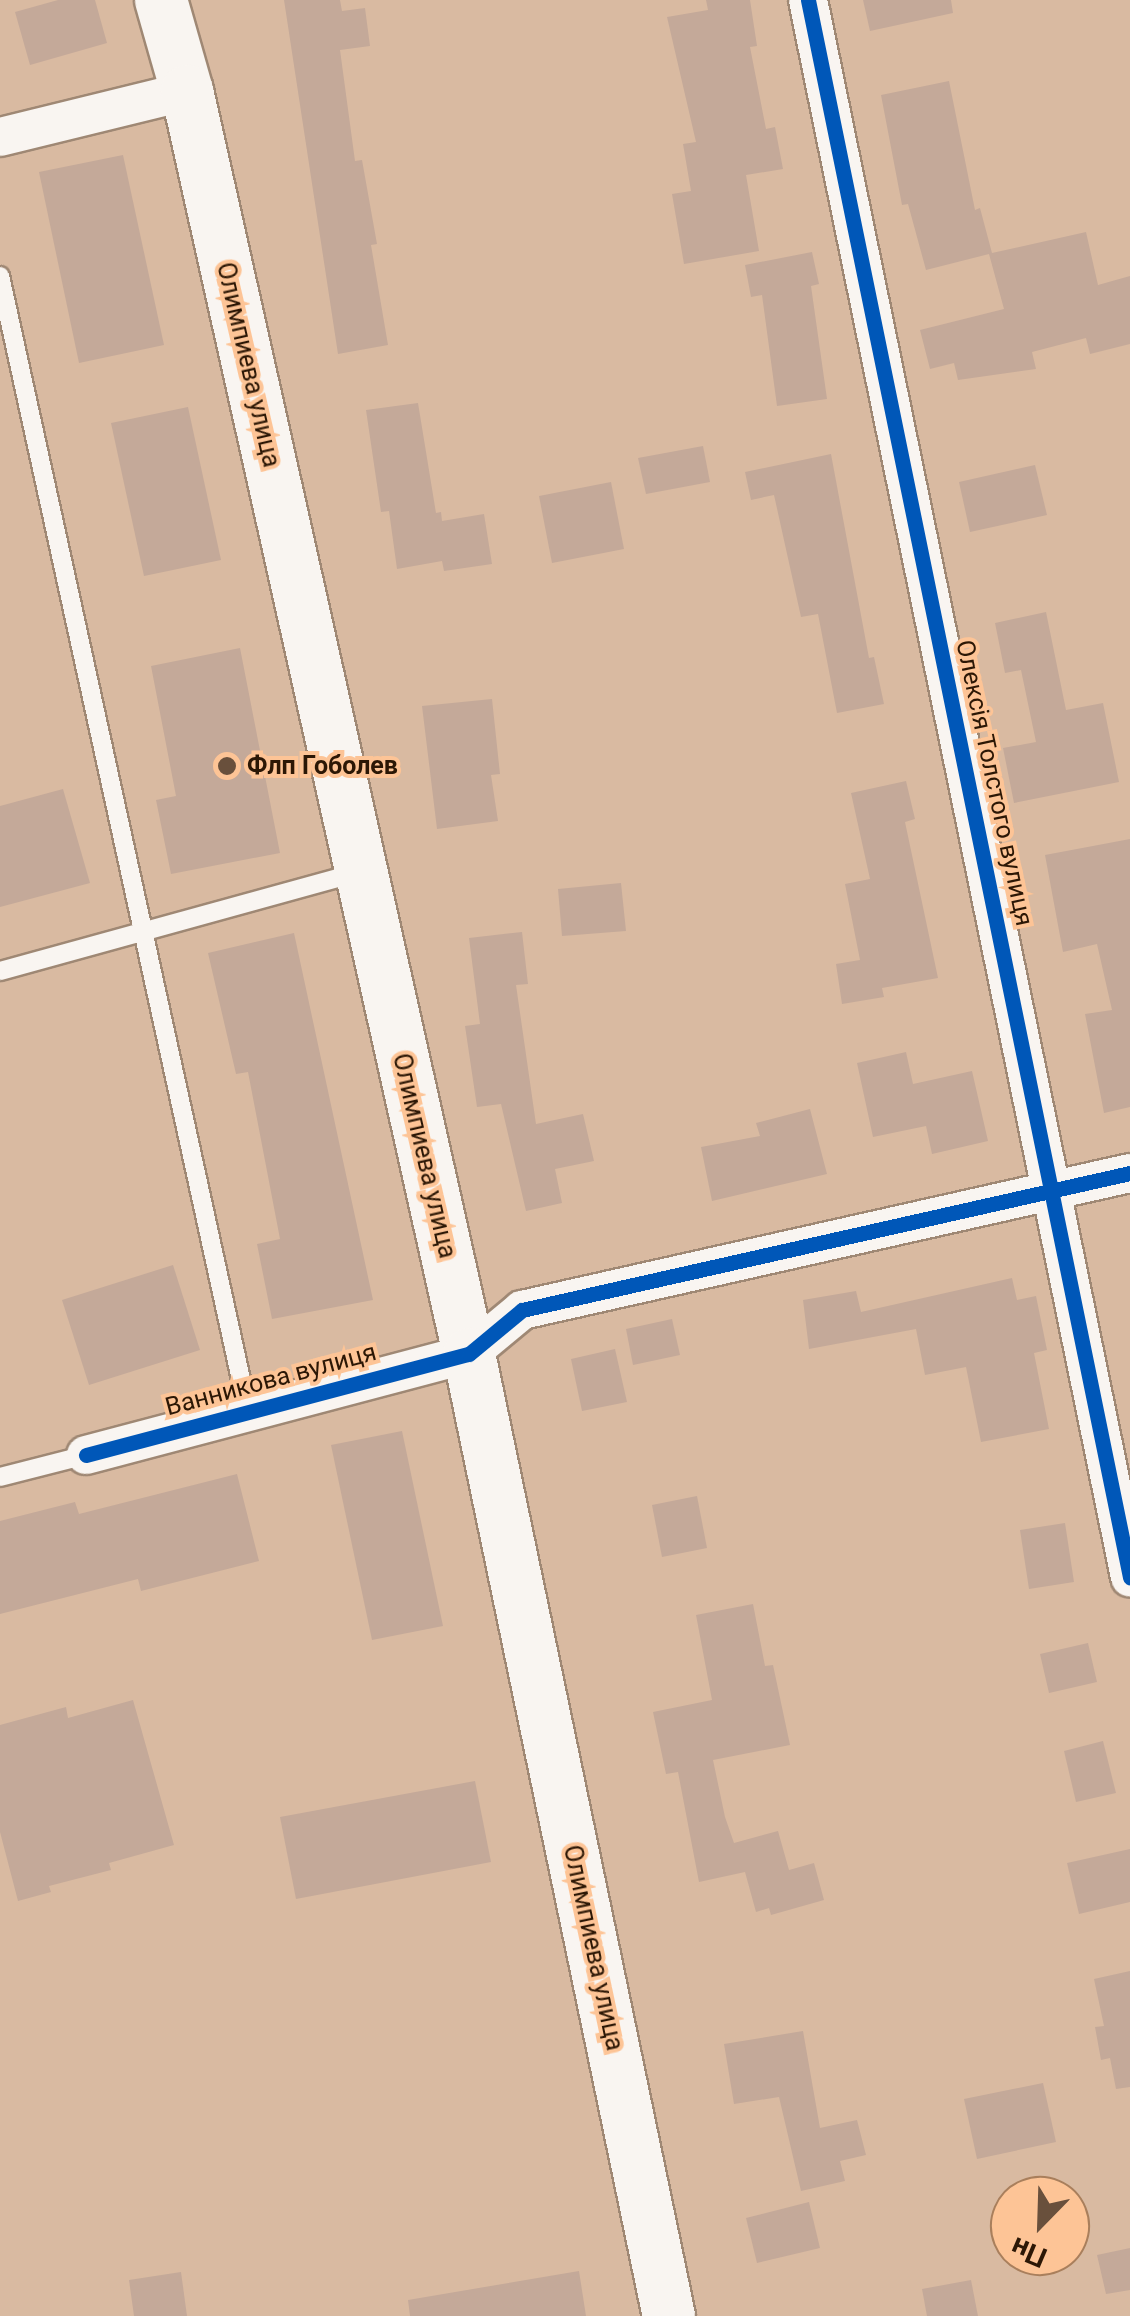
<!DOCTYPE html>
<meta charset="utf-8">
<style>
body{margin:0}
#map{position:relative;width:1130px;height:2316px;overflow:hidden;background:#d9baa1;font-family:Roboto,sans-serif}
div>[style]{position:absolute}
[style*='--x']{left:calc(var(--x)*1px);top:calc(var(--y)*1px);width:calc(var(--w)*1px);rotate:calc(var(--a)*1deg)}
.building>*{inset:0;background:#c4a999}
.roads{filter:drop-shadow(2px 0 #9f8874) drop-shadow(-2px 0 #9f8874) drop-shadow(0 2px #9f8874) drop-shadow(0 -2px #9f8874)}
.lane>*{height:18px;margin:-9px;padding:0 9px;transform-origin:9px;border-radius:9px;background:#f9f5f1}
.street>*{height:38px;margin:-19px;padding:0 19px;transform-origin:19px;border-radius:19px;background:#f9f5f1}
.secondary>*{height:52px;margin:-26px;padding:0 26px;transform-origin:26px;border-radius:26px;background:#f9f5f1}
.cycleway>*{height:15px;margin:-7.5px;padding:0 7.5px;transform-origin:7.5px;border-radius:7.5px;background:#0057b8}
.dots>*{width:28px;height:28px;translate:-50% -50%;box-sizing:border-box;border:5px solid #fdc496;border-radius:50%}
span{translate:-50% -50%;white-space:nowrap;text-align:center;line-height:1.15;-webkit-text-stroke:8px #fdc496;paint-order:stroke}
.street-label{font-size:25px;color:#2c1705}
.poi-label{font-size:25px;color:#2c1705;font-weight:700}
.left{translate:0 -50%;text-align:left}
.north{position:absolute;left:990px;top:2176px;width:100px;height:100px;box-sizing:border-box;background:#fdc496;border:2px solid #a97f5c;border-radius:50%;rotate:203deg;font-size:28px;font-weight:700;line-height:40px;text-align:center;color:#2c1705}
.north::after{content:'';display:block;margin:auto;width:35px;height:45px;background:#69503c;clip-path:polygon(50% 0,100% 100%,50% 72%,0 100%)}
</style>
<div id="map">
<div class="building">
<i style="clip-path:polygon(58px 0,95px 0,107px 43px,30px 65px,15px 12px)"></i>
<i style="clip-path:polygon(284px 0,340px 0,342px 11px,365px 8px,370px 46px,340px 50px,355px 161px,362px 160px,377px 244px,371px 245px,388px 345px,338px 354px)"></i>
<i style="clip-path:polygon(706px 0,750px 0,757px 46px,750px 47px,766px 129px,775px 127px,783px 169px,746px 175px,759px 251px,684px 264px,672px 194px,691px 191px,683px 144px,696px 142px,667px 17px,708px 10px)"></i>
<i style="clip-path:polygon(863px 0,951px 0,953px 13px,870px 31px)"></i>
<i style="clip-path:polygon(949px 81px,975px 210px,980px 208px,992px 253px,1086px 232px,1098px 285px,1130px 276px,1130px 344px,1090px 354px,1086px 338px,1032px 352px,1036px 369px,958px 380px,954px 363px,930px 369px,920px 330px,1004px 309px,989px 254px,926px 270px,908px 204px,902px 205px,881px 95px)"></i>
<i style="clip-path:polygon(123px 155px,164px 345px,79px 363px,39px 172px)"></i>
<i style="clip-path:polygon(812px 252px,819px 284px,811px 286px,827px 399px,777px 406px,762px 295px,751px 297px,745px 265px)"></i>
<i style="clip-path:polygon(418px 403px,436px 513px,441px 512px,442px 521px,484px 514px,492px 564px,444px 571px,442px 561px,397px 569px,389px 511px,381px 512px,366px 410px)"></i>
<i style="clip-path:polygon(188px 407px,221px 560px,144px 576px,111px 423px)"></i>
<i style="clip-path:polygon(703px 446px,710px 482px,646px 494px,638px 458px)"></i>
<i style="clip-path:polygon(831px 454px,869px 658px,874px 657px,884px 704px,837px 713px,818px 614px,801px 617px,774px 495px,751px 500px,745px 472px)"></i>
<i style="clip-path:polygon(1035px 465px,1047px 515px,970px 532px,959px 482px)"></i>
<i style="clip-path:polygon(611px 482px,624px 549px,552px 563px,539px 496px)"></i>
<i style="clip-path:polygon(1046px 612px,1066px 710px,1103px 703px,1119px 782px,1014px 803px,1003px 748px,1036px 742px,1021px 670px,1005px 673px,995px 623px)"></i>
<i style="clip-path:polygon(240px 648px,280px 853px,171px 874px,156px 800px,176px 796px,151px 666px)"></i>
<i style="clip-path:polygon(492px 699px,500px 774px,491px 775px,498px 821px,437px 829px,422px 706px)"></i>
<i style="clip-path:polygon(906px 781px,915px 819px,905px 822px,938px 978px,882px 988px,884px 997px,842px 1004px,836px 964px,860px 960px,845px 884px,870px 879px,851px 793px)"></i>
<i style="clip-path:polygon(63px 789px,90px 883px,0 907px,0 806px)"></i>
<i style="clip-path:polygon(1130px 839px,1130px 1107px,1104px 1113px,1085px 1014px,1112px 1010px,1097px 944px,1063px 952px,1045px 855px)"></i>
<i style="clip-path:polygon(621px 883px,626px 931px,562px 936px,558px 889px)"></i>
<i style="clip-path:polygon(522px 932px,528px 984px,516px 985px,536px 1124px,583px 1114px,594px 1161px,555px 1169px,562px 1203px,526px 1211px,501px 1104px,477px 1107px,465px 1026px,480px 1024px,469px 938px)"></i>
<i style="clip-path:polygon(294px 933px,373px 1300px,272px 1319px,257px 1244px,280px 1239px,248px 1072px,236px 1074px,208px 953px)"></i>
<i style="clip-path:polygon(906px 1052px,913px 1084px,972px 1071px,988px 1141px,932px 1154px,926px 1126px,873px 1137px,857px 1063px)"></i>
<i style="clip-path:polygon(810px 1109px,827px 1174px,712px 1201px,701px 1147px,760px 1136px,756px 1123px)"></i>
<i style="clip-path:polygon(173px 1265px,200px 1350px,89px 1385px,62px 1300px)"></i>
<i style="clip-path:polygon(1012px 1278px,1017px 1300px,1036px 1296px,1047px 1350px,1034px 1353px,1049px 1429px,981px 1442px,966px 1367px,925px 1375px,916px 1329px,809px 1349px,803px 1300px,856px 1291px,861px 1312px)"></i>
<i style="clip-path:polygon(672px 1319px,680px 1355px,633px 1365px,626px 1329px)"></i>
<i style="clip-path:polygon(615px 1349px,627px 1402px,582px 1411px,571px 1359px)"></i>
<i style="clip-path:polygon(402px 1431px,443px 1626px,372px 1640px,331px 1445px)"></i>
<i style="clip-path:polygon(237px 1474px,259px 1561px,141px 1591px,138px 1579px,0 1614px,0 1521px,75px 1502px,79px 1514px)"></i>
<i style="clip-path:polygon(697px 1496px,707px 1548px,662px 1557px,652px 1505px)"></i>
<i style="clip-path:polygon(1065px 1523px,1074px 1582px,1029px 1589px,1020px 1530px)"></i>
<i style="clip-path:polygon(753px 1604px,765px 1666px,773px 1665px,790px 1745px,713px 1760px,725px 1817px,734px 1843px,778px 1831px,789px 1870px,814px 1863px,824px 1900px,771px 1915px,769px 1908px,756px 1912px,745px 1872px,699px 1882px,678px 1772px,666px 1774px,653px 1712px,712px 1700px,696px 1615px)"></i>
<i style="clip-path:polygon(1088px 1643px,1097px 1682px,1049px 1693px,1040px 1654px)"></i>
<i style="clip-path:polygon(133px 1700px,174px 1845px,109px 1863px,111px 1870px,49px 1886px,51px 1892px,18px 1901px,0 1832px,0 1725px,66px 1707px,68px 1718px)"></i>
<i style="clip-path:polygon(1103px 1741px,1116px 1793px,1076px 1802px,1064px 1751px)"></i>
<i style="clip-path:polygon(475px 1781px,491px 1862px,296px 1899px,280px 1817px)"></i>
<i style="clip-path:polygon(1130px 1849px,1130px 1902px,1079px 1914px,1067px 1863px)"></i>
<i style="clip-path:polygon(1130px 1971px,1130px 2087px,1116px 2089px,1110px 2058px,1101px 2060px,1095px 2027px,1104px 2026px,1094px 1979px)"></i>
<i style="clip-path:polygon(803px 2031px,820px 2128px,857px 2120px,866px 2155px,840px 2161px,845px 2181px,801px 2191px,779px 2097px,734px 2104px,724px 2044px)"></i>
<i style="clip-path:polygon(1043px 2083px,1056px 2142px,977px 2159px,964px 2099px)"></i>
<i style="clip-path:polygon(809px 2202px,820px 2248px,757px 2263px,746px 2218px)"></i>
<i style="clip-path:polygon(1130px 2248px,1130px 2290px,1106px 2294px,1097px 2255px)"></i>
<i style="clip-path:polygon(579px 2271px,586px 2316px,410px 2316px,408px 2300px)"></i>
<i style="clip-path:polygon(181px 2272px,187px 2316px,134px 2316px,129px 2280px)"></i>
<i style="clip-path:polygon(971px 2280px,978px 2316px,927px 2316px,922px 2289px)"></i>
</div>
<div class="roads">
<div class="lane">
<i style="--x:0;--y:276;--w:1163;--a:77.68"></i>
<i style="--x:0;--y:971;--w:369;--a:-15.4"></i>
<i style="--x:0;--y:1477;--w:89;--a:-14.3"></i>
</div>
<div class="street">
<i style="--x:808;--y:0;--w:1610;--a:78.46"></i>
<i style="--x:0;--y:137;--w:193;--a:-13.8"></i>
<i style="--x:86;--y:1455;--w:396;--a:-14.8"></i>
<i style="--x:469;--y:1354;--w:69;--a:-39.7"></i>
<i style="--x:522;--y:1310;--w:623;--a:-12.7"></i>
</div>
<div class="secondary">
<i style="--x:161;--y:0;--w:95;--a:74.1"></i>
<i style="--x:187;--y:91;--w:1294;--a:77.41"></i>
<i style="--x:469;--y:1354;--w:983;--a:78.26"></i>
</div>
</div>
<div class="cycleway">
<i style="--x:808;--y:0;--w:1610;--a:78.46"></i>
<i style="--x:86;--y:1455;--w:396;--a:-14.8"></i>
<i style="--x:469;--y:1354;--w:69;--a:-39.7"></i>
<i style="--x:522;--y:1310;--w:623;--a:-12.7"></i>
</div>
<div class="dots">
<i style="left:227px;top:766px;background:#69503c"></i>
</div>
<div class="street-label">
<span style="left:248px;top:365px;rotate:77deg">Олимпиева улица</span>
<span style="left:994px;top:783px;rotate:78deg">Олексія Толстого вулиця</span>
<span style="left:424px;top:1156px;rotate:77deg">Олимпиева улица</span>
<span style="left:271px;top:1380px;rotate:-15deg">Ванникова вулиця</span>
<span style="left:593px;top:1948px;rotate:78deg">Олимпиева улица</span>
</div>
<div class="poi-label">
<span class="left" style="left:247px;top:766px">Флп Гоболев</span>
</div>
<div class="north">Пн</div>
</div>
